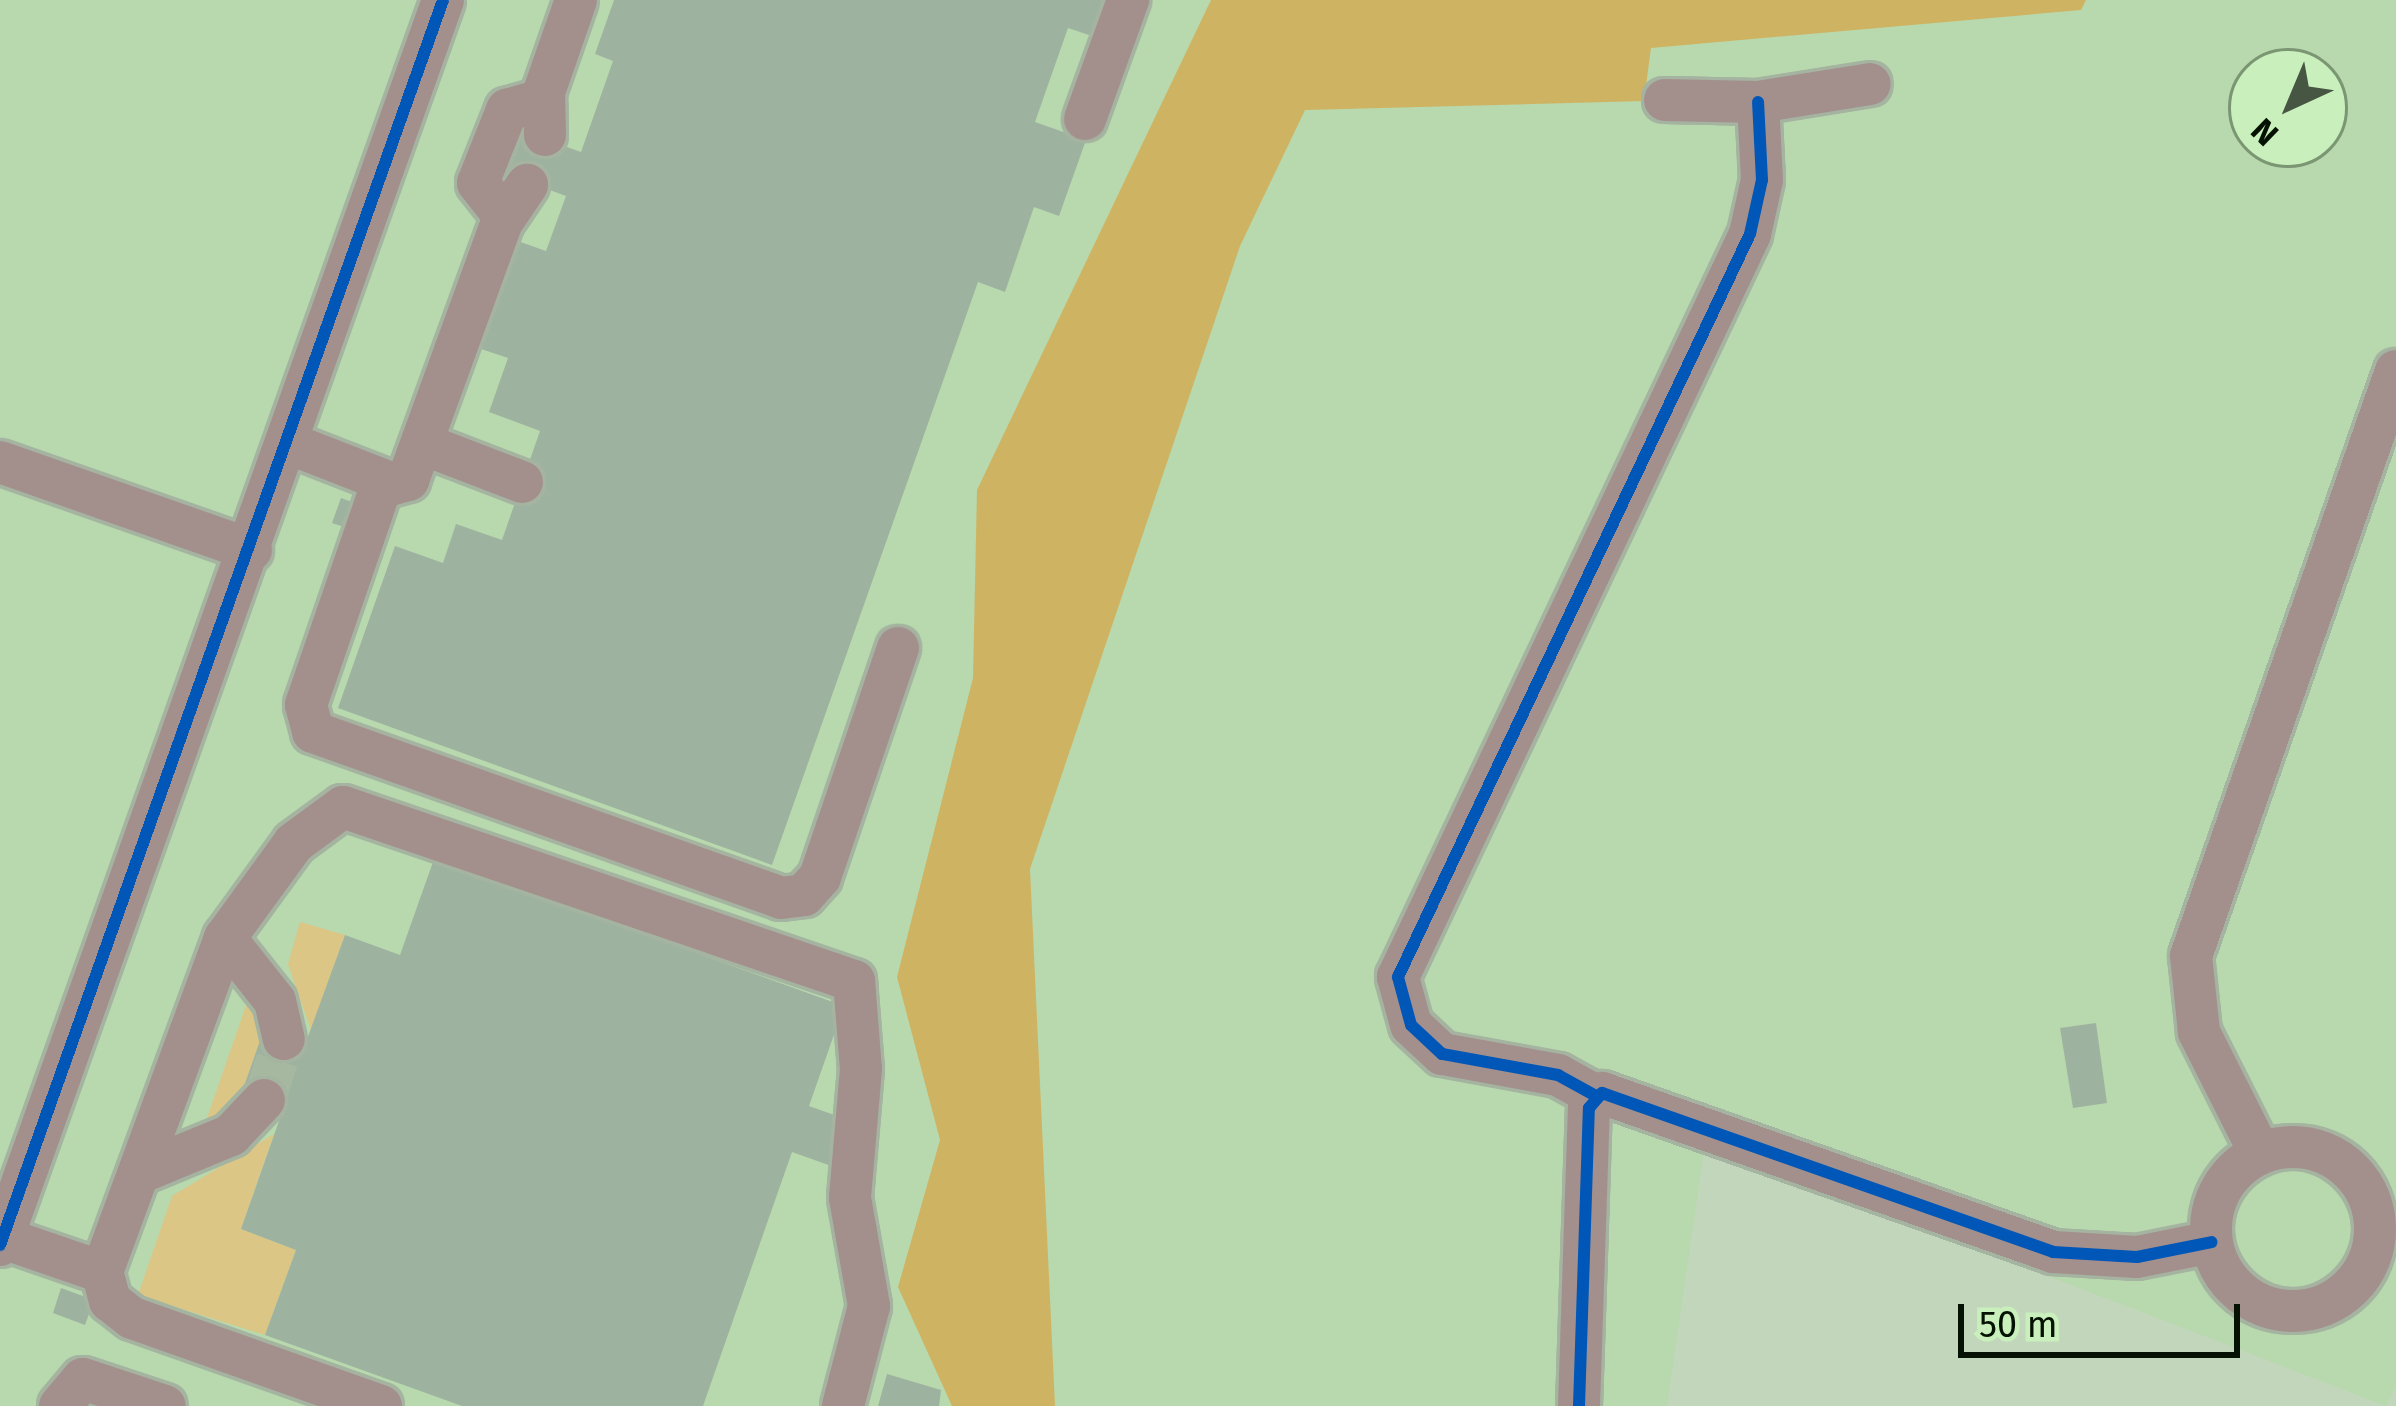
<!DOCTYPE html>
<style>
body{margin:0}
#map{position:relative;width:2396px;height:1406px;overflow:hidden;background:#c2d6bb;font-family:"Fira Sans",sans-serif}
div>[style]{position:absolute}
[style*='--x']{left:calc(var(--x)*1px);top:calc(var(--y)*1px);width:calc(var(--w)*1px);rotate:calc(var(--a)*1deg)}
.built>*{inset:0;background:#b8d8ad}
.green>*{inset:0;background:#dcc685}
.forest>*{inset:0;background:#ceb462}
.building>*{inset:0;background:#9eb2a0}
.minor-tunnel>*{height:42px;margin-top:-21px;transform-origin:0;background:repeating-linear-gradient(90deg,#a6b89f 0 42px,transparent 0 63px)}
.roads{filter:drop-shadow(3px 0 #a5b4a0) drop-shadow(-3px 0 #a5b4a0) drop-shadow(0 3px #a5b4a0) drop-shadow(0 -3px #a5b4a0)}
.minor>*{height:42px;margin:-21px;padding:0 21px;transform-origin:21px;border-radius:21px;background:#a3908d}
.minor>.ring{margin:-21px;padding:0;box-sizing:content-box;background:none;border:42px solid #a3908d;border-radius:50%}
.cycleway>*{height:12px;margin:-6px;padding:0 6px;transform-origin:6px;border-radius:6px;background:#0057b8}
span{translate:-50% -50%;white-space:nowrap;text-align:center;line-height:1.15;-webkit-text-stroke:9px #c9efbd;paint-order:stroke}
.north{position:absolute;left:2228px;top:48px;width:120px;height:120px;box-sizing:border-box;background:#c9efbd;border:3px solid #7b9672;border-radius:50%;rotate:224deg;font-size:33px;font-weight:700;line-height:48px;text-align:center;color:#051102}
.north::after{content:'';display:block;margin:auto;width:42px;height:54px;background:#475643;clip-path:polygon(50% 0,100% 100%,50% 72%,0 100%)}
.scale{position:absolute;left:1958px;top:1304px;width:282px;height:54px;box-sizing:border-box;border:6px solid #051102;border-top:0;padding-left:15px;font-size:36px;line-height:42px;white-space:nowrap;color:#051102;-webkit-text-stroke:9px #c9efbd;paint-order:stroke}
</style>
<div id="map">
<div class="built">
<i style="clip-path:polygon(evenodd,0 0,2396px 0,2396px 1385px,2386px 1406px,1705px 1144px,1667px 1406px,0 1406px,0 0,2252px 72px,2324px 72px,2324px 144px,2252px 144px,2252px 72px)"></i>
</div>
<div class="green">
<i style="clip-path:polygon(300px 922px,345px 935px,311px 1030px,288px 964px)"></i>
<i style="clip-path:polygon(248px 1000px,265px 1036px,242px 1101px,206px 1121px)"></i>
<i style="clip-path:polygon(274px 1134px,241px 1229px,296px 1250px,265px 1335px,138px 1295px,172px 1196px)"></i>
</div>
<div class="forest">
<i style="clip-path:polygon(1211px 0,2086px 0,2081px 10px,1651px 48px,1644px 101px,1305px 110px,1240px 246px,1030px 869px,1055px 1406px,952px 1406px,898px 1287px,940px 1140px,897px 977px,973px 678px,977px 490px)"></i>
</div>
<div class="building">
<i style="clip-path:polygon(614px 0,1104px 0,1092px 36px,1068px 28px,1035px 122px,1086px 140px,1059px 216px,1034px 207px,1005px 292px,978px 282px,772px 865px,338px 708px,395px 546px,443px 563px,456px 524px,502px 540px,540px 431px,489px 412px,508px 358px,481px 349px,512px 239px,546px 251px,566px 196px,504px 173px,519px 130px,581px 152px,613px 61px,595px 54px)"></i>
<i style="clip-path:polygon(341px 498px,366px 507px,357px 531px,332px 523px)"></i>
<i style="clip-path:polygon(434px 859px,844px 1006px,809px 1106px,854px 1122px,837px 1168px,792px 1152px,703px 1406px,462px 1406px,265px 1335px,296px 1250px,241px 1229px,285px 1104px,243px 1089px,261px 1038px,302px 1053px,345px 935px,400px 955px)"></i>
<i style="clip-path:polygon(2096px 1023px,2107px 1103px,2073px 1108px,2060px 1028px)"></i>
<i style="clip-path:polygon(61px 1288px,94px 1300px,85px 1325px,53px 1313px)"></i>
<i style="clip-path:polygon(887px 1374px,941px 1390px,939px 1406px,878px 1406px)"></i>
</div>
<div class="minor-tunnel">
<i style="--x:264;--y:1100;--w:64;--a:-71.8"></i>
</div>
<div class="roads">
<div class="minor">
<i style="--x:1665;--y:100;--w:93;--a:1.2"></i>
<i style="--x:1758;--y:102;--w:113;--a:-9.1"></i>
<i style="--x:1085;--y:119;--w:127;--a:-70.1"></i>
<i style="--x:545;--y:135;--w:43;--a:-91.3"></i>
<i style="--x:544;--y:92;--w:97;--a:-70.8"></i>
<i style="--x:504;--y:216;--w:42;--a:-128.2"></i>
<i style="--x:478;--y:183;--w:79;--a:-68.3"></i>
<i style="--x:507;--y:110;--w:37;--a:-16"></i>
<i style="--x:288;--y:443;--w:113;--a:21.3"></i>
<i style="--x:393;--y:484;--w:16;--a:-15"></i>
<i style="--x:408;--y:480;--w:275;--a:-70"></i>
<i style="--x:502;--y:222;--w:45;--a:-56"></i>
<i style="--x:423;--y:444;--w:106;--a:21"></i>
<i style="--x:0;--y:462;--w:266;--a:19.3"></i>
<i style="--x:383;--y:481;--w:237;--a:109"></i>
<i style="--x:306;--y:705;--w:28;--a:75"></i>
<i style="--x:313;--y:732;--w:497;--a:19.5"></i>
<i style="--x:781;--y:898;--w:23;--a:-7"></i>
<i style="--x:804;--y:895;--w:24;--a:-48"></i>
<i style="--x:820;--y:877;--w:242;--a:-71.2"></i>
<i style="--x:225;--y:938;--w:80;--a:51.6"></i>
<i style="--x:275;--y:1001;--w:39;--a:77"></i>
<i style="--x:1596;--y:1096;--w:43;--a:-151.1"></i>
<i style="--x:1558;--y:1075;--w:118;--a:-169.7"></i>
<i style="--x:1442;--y:1054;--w:42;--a:-136.9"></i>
<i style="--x:1411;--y:1025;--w:50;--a:-105.2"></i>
<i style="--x:1398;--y:977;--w:822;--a:-64.65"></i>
<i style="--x:1750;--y:234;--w:55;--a:-77.5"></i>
<i style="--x:1762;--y:180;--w:78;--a:-92.9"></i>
<i class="ring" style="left:2211px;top:1147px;width:122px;height:122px"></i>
<i style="--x:2260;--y:1153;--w:136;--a:-116.8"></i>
<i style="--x:2199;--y:1032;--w:76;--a:-96"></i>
<i style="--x:2191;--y:956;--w:620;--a:-70.69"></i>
<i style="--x:139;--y:1173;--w:100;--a:-22.4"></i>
<i style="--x:231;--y:1135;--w:48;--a:-46.7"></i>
<i style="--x:3;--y:1238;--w:105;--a:19"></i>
<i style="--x:0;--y:1245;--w:1321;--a:-70.41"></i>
<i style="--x:60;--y:1406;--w:35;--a:-50"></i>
<i style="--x:83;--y:1379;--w:86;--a:18.2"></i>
<i style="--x:381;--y:1406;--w:264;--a:-160.5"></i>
<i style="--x:132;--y:1318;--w:28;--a:-142"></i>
<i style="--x:110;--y:1301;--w:30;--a:-105"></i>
<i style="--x:102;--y:1272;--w:356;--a:-69.8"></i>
<i style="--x:225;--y:938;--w:117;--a:-54"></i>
<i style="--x:294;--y:843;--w:61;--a:-36.3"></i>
<i style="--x:343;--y:807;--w:540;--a:18.8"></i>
<i style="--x:854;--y:981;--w:88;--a:85.5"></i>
<i style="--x:861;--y:1069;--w:129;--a:94.9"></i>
<i style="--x:850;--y:1198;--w:110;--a:80"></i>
<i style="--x:869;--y:1306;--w:103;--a:104.6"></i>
<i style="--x:1579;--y:1406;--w:298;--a:-88.1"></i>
<i style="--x:1589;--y:1108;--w:20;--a:-49"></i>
<i style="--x:1602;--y:1093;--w:478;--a:19.4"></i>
<i style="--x:2053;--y:1252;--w:84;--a:3.4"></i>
<i style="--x:2137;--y:1257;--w:76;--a:-11.3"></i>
</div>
</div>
<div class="cycleway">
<i style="--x:1596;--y:1096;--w:43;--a:-151.1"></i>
<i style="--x:1558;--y:1075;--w:118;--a:-169.7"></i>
<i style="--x:1442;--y:1054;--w:42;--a:-136.9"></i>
<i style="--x:1411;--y:1025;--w:50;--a:-105.2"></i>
<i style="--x:1398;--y:977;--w:822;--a:-64.65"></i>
<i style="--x:1750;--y:234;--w:55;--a:-77.5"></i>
<i style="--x:1762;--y:180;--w:78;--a:-92.9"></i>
<i style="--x:0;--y:1245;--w:1321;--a:-70.41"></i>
<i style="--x:1579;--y:1406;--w:298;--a:-88.1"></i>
<i style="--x:1589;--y:1108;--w:20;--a:-49"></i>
<i style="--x:1602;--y:1093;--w:478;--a:19.4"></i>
<i style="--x:2053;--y:1252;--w:84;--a:3.4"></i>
<i style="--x:2137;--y:1257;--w:76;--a:-11.3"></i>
</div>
<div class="north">N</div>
<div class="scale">50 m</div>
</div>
